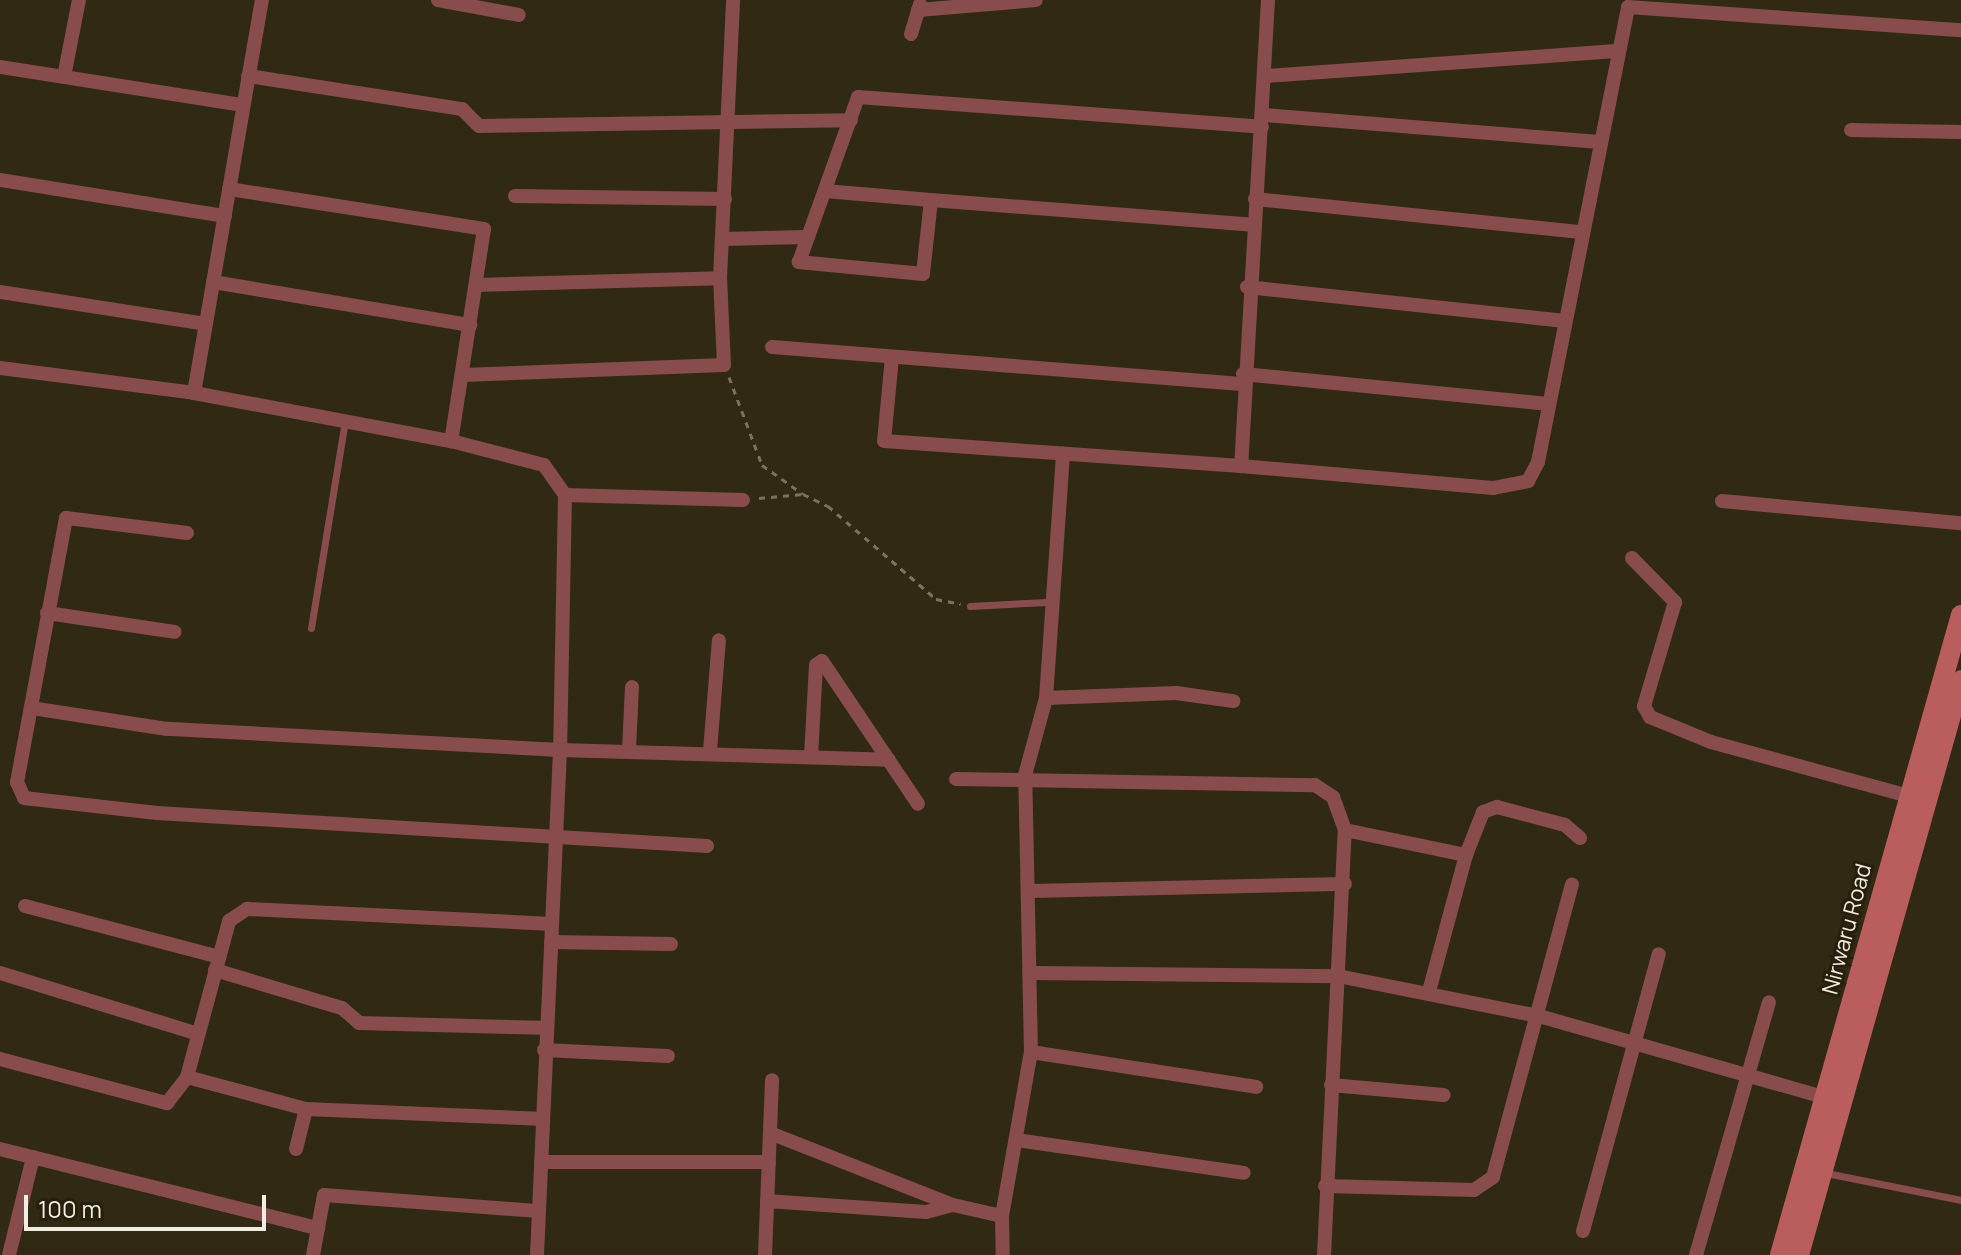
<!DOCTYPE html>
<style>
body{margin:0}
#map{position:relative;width:1961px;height:1255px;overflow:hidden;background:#302a15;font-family:Manrope,sans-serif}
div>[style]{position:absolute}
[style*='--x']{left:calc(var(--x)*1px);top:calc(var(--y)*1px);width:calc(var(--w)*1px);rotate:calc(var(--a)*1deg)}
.path>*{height:3px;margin-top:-1.5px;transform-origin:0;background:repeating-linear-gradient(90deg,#787260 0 6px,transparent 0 12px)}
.lane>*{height:7px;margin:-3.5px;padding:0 3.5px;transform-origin:3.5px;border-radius:3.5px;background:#874c4b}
.street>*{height:14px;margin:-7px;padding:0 7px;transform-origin:7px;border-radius:7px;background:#874c4b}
.secondary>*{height:20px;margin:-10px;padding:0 10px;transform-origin:10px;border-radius:10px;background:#ba5d5d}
span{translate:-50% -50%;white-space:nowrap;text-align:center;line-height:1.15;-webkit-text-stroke:6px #26200b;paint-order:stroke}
.street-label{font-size:22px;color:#f1ede0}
.scale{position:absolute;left:24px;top:1195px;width:242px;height:36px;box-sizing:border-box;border:4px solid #f1ede0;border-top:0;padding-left:10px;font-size:24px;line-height:28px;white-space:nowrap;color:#f1ede0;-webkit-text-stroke:6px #26200b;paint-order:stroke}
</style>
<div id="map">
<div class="path">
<i style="--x:729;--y:377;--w:94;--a:69.4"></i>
<i style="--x:762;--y:465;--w:50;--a:35.3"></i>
<i style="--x:759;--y:498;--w:44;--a:-5.2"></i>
<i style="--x:803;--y:494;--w:28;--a:26"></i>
<i style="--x:828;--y:506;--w:143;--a:40.7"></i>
<i style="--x:936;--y:599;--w:25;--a:11"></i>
</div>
<div class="lane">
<i style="--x:970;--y:606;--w:77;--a:-3"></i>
<i style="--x:311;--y:628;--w:210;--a:-80.7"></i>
<i style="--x:1826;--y:1173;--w:138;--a:11.3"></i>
</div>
<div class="street">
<i style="--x:438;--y:0;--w:82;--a:10.5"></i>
<i style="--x:1268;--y:0;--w:467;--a:93.3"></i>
<i style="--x:1241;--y:466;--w:253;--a:5"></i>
<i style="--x:1493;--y:488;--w:36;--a:-11"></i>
<i style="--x:1528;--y:481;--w:21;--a:-62"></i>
<i style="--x:1538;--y:462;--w:464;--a:-78.8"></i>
<i style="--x:1628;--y:7;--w:334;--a:4"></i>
<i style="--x:918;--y:10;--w:118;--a:-4.8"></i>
<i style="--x:911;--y:34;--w:31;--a:-73"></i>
<i style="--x:0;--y:67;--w:246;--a:8.9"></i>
<i style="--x:248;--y:76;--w:217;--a:8.8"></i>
<i style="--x:462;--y:109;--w:24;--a:45"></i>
<i style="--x:479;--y:126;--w:372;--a:-0.9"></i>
<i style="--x:1268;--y:76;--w:352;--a:-4.1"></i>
<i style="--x:64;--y:77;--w:78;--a:-79"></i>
<i style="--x:1264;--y:115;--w:337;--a:4.6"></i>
<i style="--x:1851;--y:130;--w:110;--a:1"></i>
<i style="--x:0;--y:180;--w:228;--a:9.1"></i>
<i style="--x:229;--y:189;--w:258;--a:8.9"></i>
<i style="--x:484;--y:229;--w:215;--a:98.8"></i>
<i style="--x:825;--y:191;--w:106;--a:4.9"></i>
<i style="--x:931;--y:200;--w:74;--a:96.2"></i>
<i style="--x:923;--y:274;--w:125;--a:-174.5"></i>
<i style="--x:799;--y:262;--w:175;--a:-70.3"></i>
<i style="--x:858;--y:97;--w:405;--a:4.2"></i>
<i style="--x:515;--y:196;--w:210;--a:0.8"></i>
<i style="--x:1255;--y:199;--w:328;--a:5.8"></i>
<i style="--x:931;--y:200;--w:323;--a:4.4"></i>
<i style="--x:723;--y:239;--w:85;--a:-1.3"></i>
<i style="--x:213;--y:282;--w:261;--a:9.5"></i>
<i style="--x:476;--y:285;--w:244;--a:-1.6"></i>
<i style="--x:1247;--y:287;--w:320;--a:6.1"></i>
<i style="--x:0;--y:292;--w:208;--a:8.8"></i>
<i style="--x:772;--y:347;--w:471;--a:4.5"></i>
<i style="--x:892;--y:357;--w:84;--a:95.4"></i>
<i style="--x:884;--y:441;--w:358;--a:4"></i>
<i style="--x:0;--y:368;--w:196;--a:7.3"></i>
<i style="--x:194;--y:393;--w:261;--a:10.6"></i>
<i style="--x:451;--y:441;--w:96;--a:14.5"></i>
<i style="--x:544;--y:465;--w:37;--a:55"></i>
<i style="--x:565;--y:495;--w:255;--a:91.1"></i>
<i style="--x:560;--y:750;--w:394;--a:-176.9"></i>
<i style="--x:167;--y:729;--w:138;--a:-171.2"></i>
<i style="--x:1243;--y:374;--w:307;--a:5.6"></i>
<i style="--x:462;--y:375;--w:262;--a:-2.2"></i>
<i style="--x:724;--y:365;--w:87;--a:-92.6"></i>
<i style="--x:720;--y:278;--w:278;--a:-87.3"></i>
<i style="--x:194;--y:393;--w:399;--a:-80.2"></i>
<i style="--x:565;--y:495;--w:178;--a:1.6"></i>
<i style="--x:1722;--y:501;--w:240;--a:5.3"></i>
<i style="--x:187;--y:533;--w:122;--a:-172.9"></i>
<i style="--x:66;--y:518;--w:269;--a:100.5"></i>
<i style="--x:17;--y:782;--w:17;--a:66"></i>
<i style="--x:24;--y:798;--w:134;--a:6.4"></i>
<i style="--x:157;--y:813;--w:551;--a:3.43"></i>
<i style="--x:1632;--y:558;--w:62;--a:45.7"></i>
<i style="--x:1675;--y:602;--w:109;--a:106.6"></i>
<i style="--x:1644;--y:706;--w:13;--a:61"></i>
<i style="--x:1650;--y:717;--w:66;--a:22.3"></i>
<i style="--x:1711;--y:742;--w:204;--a:15.3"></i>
<i style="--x:47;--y:613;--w:129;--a:8.4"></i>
<i style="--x:1046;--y:698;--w:130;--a:-2.2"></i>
<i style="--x:1176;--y:693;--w:58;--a:8"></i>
<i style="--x:629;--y:750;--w:63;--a:-87.3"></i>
<i style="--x:710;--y:751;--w:111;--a:-85.4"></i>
<i style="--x:811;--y:757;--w:92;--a:-86.9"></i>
<i style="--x:816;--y:665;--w:7;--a:-34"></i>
<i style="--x:822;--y:661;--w:172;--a:56.1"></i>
<i style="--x:956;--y:779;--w:359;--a:1"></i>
<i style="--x:1315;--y:785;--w:22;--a:34"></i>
<i style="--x:1333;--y:797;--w:35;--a:70"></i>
<i style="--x:1466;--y:855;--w:46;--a:-68.4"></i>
<i style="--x:1483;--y:812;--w:15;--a:-20"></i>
<i style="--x:1497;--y:807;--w:70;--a:14.8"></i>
<i style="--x:1565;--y:825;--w:20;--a:41"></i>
<i style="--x:1031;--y:891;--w:314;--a:-1.3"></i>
<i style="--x:25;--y:906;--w:201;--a:14.7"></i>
<i style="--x:551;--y:942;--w:120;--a:1"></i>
<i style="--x:215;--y:970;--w:133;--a:16.7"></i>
<i style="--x:342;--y:1008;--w:23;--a:41"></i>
<i style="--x:359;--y:1023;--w:185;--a:1.5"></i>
<i style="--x:0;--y:973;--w:207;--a:17.1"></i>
<i style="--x:1034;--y:973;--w:304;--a:0.6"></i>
<i style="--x:1338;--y:976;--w:205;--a:11.3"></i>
<i style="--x:1539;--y:1016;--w:298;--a:15.9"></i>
<i style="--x:544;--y:1050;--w:124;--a:2.8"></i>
<i style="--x:1031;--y:1052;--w:228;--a:8.8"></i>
<i style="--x:0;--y:1059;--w:173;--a:14.8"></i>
<i style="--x:167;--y:1103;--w:33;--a:-52"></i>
<i style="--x:187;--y:1077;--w:162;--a:-74.9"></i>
<i style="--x:229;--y:921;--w:22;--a:-34"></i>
<i style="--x:247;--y:909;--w:305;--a:2.8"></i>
<i style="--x:187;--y:1077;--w:123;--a:15.1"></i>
<i style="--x:306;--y:1109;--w:234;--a:2.4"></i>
<i style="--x:1331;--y:1085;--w:113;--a:5.1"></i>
<i style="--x:770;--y:1133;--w:197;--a:21.5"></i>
<i style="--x:953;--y:1205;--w:50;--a:12.7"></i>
<i style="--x:1002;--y:1216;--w:39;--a:89"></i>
<i style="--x:1016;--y:1140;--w:230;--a:8.2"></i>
<i style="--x:0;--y:1149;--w:328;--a:14"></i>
<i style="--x:296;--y:1149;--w:41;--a:-76"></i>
<i style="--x:541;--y:1162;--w:228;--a:0"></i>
<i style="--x:1325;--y:1186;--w:149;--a:1.5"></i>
<i style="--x:1474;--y:1190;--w:23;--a:-34"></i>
<i style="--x:1493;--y:1177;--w:303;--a:-74.9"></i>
<i style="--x:767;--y:1201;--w:159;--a:4"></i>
<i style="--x:926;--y:1212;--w:27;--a:-15"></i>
<i style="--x:1002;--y:1216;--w:167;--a:-80"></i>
<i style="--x:1031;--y:1052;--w:277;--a:-91.2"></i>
<i style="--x:1025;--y:775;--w:80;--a:-74.7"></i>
<i style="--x:1046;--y:698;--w:245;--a:-86"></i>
<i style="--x:1583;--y:1231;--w:287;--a:-74.7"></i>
<i style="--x:9;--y:1255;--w:101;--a:-76.2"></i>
<i style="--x:313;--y:1255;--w:61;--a:-79.6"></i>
<i style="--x:324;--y:1195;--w:215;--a:4.3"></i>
<i style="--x:537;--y:1255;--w:506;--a:-87.39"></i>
<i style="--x:560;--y:750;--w:329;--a:1.7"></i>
<i style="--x:765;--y:1255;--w:175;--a:-87.7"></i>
<i style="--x:1324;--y:1255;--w:426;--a:-87.2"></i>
<i style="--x:1345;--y:830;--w:124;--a:11.7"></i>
<i style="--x:1466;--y:855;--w:141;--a:105.2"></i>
<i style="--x:1696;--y:1255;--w:263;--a:-73.9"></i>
</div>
<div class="secondary">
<i style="--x:1780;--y:1255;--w:665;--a:-74.21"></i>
<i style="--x:1799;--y:1255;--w:597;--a:-74.27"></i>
</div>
<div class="street-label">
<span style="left:1847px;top:929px;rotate:-75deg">Nirwaru Road</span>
</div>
<div class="scale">100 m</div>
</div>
